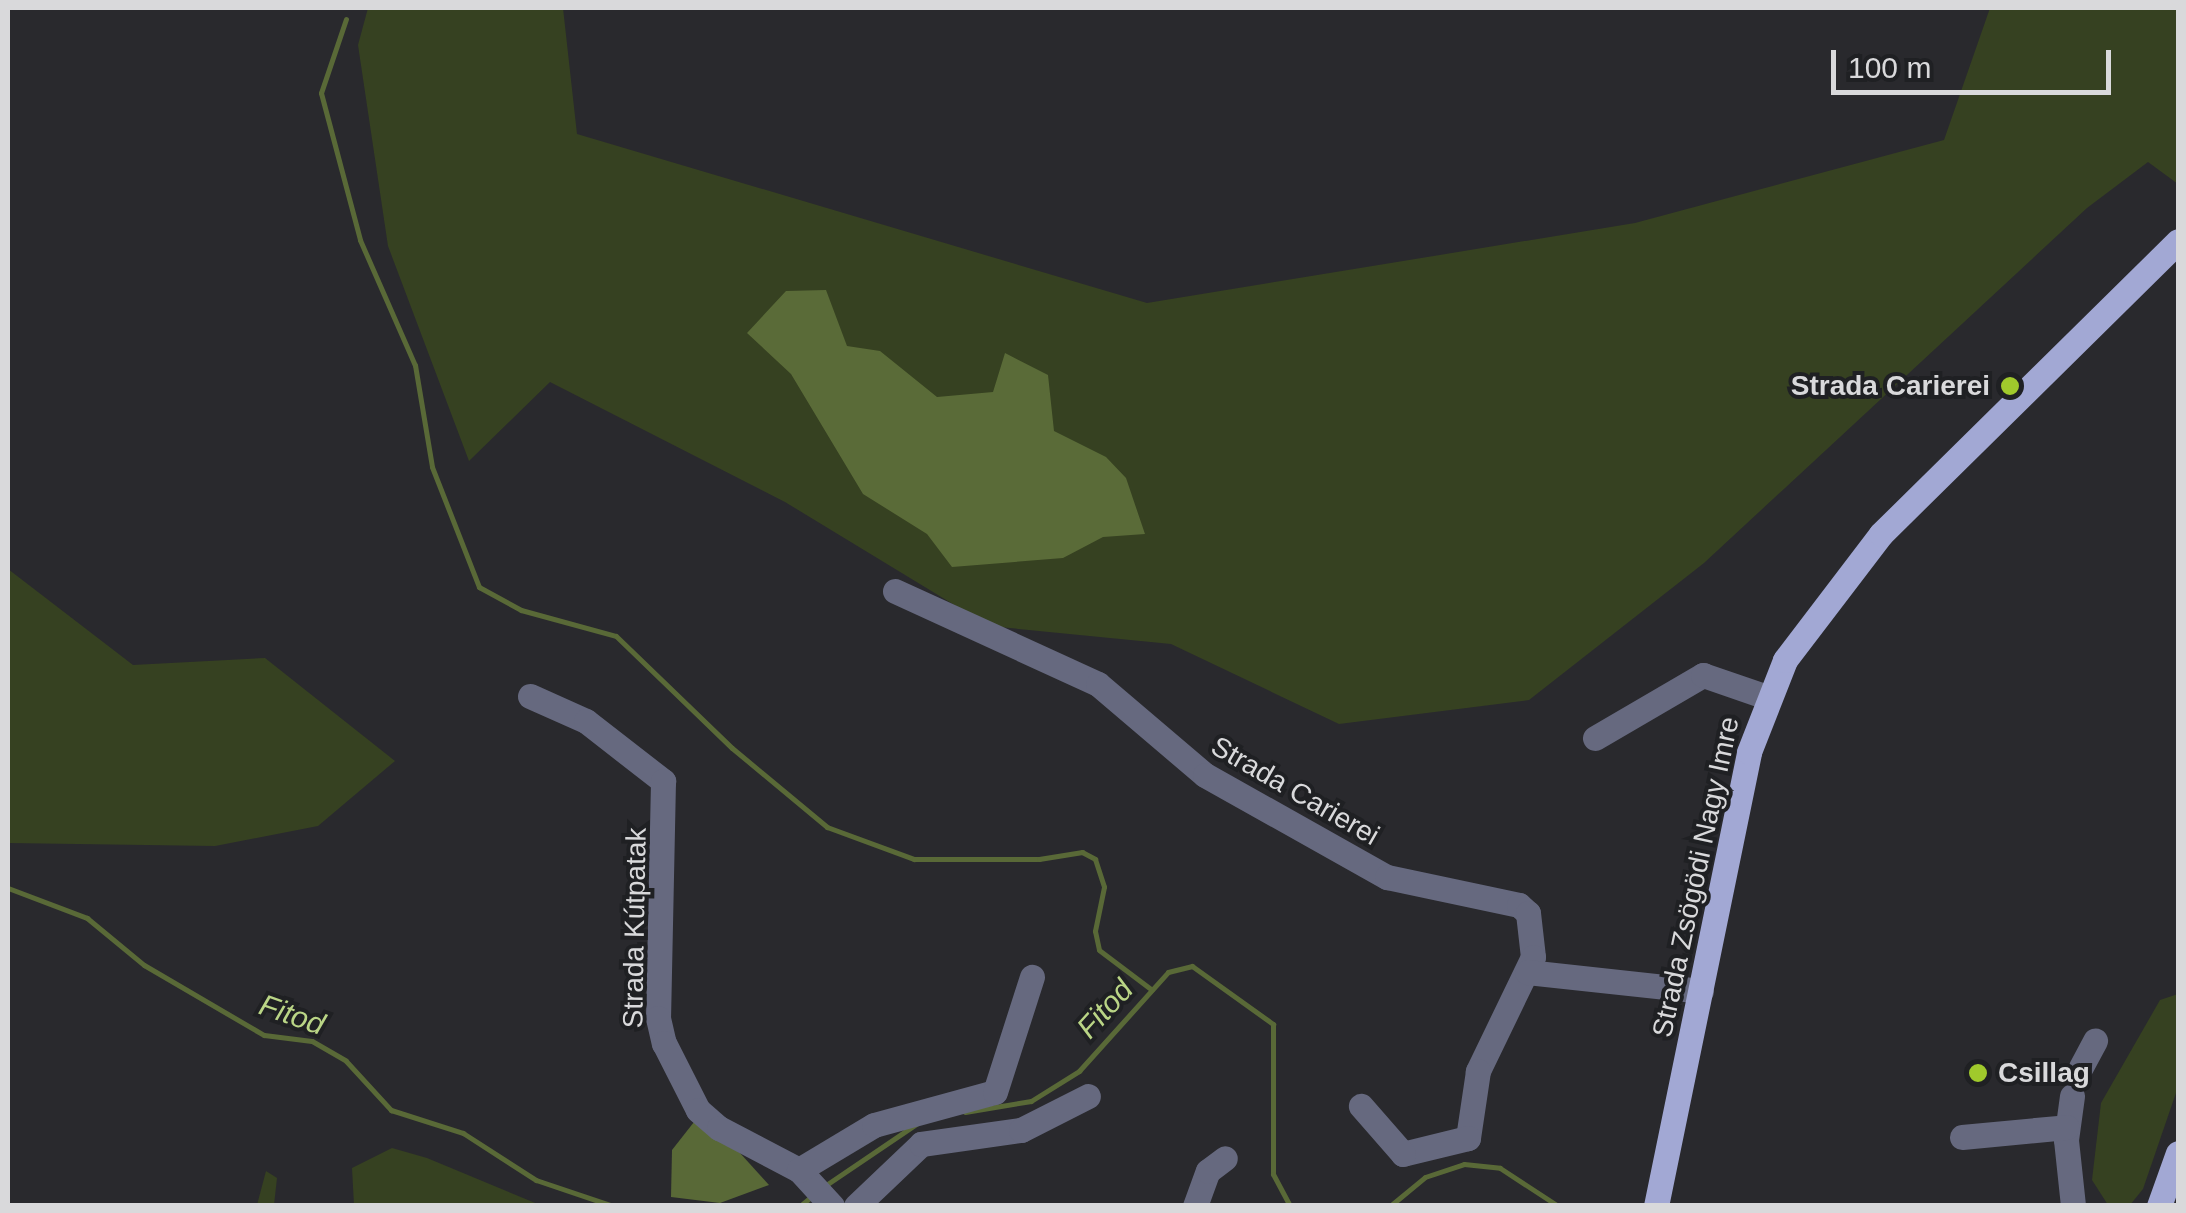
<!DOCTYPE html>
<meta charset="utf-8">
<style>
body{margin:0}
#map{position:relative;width:2186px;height:1213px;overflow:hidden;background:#29292d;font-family:Helvetica,sans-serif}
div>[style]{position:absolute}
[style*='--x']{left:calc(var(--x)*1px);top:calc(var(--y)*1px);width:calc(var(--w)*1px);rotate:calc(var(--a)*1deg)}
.green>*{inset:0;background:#364121}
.forest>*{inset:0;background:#5a6b38}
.water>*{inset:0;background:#596937}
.stream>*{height:5px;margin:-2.5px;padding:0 2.5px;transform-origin:2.5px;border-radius:2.5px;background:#596937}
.minor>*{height:25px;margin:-12.5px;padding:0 12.5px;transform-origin:12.5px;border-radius:12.5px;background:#66697f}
.major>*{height:25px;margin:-12.5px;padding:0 12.5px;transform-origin:12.5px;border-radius:12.5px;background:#a2a8d4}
.dots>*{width:28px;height:28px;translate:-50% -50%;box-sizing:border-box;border:5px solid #1f2023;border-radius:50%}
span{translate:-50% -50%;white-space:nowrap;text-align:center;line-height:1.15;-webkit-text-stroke:8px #1f2023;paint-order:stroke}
.poi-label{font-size:28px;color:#d9d9db;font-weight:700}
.right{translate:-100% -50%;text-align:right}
.left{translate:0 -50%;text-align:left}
.street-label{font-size:28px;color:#d9d9db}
.water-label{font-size:30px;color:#bad586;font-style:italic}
.frame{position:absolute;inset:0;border:10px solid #d9d9db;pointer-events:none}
.scale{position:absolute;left:1831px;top:50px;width:280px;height:45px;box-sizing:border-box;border:5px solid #d9d9db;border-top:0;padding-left:12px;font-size:30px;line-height:35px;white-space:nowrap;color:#d9d9db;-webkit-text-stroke:8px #1f2023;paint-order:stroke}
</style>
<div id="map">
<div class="green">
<i style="clip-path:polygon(368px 8px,563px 8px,577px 134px,1147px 303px,1635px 223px,1944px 140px,1990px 8px,2178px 8px,2178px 184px,2148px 162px,2087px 208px,1704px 563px,1529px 700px,1339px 724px,1171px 644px,989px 626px,785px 502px,550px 382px,469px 461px,388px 246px,358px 45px)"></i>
<i style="clip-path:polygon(8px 569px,133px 665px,265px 658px,395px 761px,318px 826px,215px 846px,8px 843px)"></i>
<i style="clip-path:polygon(2178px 994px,2178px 1087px,2143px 1189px,2130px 1205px,2108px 1205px,2092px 1180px,2101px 1103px,2160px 1000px)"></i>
<i style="clip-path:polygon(392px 1148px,427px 1158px,540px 1205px,354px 1205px,352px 1168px)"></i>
<i style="clip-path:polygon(266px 1171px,277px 1178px,274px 1205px,257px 1205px)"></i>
</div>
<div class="forest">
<i style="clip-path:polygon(826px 290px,847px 346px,880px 351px,937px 397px,993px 392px,1005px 353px,1048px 375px,1054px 431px,1106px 457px,1126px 478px,1145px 534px,1103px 537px,1063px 558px,952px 567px,927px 534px,863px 494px,791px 374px,747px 333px,786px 291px)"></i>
</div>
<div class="water">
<i style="clip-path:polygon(694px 1122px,740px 1153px,769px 1185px,720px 1203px,671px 1197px,672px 1150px)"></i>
</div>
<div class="stream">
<i style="--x:346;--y:19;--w:78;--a:108.7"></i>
<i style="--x:321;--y:93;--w:152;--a:75.1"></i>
<i style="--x:360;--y:240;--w:137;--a:66.3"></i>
<i style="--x:415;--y:365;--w:103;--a:80.5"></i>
<i style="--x:432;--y:467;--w:129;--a:68.6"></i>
<i style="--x:479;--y:587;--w:48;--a:28.7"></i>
<i style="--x:521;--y:610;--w:98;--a:15.3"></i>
<i style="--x:616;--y:636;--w:161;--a:44"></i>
<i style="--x:732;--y:748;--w:124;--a:39.7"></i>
<i style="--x:827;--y:827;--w:93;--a:20.2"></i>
<i style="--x:914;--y:859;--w:125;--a:0"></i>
<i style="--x:1039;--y:859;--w:44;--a:-9.2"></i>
<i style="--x:1082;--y:852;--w:15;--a:28"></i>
<i style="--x:1095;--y:859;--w:29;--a:72"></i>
<i style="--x:1104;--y:887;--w:45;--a:101.6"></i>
<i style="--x:1095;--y:931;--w:19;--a:78"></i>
<i style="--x:1099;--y:950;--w:66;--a:37"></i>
<i style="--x:8;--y:888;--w:85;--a:20.8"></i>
<i style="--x:87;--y:918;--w:74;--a:39.5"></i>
<i style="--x:144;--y:965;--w:139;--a:30.3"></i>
<i style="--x:264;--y:1035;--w:48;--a:7.1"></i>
<i style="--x:312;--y:1041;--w:39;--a:30"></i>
<i style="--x:346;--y:1061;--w:67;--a:47.4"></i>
<i style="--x:391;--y:1110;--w:76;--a:17.7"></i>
<i style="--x:463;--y:1133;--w:87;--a:32.8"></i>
<i style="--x:536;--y:1180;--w:81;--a:18.7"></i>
<i style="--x:965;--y:1112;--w:67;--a:-9.5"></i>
<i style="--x:1031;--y:1101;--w:57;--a:-32"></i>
<i style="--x:1079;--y:1071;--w:133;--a:-48"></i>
<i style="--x:1168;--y:972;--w:25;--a:-14"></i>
<i style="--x:1192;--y:966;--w:100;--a:35.6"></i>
<i style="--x:1273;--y:1024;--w:150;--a:90"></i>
<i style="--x:1273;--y:1174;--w:36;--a:62"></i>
<i style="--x:826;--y:1185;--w:109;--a:-34.1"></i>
<i style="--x:800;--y:1206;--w:17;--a:-40"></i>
<i style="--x:1390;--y:1206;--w:45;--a:-39.6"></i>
<i style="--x:1425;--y:1177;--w:41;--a:-18.4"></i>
<i style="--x:1464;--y:1164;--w:36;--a:6"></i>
<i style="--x:1500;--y:1168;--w:69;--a:33.2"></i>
</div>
<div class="minor">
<i style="--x:895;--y:591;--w:223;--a:24.6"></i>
<i style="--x:1098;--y:684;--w:140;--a:40.4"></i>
<i style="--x:1205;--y:775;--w:209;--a:29.3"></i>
<i style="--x:1387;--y:877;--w:135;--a:12"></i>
<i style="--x:1519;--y:905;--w:12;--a:42"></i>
<i style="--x:1528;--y:913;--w:44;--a:83.5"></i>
<i style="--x:1533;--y:957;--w:127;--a:115.8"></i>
<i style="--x:1478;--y:1071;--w:68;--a:98.5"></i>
<i style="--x:1468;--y:1138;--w:67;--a:166.2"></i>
<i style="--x:1403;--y:1154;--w:64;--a:-131.2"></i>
<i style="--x:530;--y:696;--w:61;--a:24.1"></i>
<i style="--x:586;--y:721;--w:98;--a:37.9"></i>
<i style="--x:663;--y:781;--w:237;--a:91.2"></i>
<i style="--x:658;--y:1018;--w:26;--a:77"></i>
<i style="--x:664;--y:1043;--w:75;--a:63.1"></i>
<i style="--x:698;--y:1110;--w:28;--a:41"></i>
<i style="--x:719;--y:1128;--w:90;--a:27.7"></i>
<i style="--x:1595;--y:738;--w:125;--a:-30.3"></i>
<i style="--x:1703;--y:675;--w:68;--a:19"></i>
<i style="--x:1527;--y:972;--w:175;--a:6.2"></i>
<i style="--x:2081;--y:1067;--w:30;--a:-62"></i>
<i style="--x:2072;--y:1096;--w:44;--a:97.8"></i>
<i style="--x:2066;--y:1140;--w:66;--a:83.9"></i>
<i style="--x:1962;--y:1137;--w:105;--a:-5.4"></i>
<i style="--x:832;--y:1206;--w:49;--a:-132.5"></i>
<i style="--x:799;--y:1170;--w:87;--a:-31"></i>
<i style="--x:874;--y:1125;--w:125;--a:-15.3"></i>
<i style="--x:995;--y:1092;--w:121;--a:-72.2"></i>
<i style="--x:856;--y:1206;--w:90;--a:-43.6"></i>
<i style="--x:921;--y:1144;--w:101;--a:-8"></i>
<i style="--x:1021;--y:1130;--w:75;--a:-26.9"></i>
<i style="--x:1195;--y:1206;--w:37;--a:-70"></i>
<i style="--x:1208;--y:1171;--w:21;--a:-37"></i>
</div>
<div class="major">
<i style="--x:1656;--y:1206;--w:463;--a:-78.4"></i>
<i style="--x:1749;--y:752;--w:99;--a:-68.6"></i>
<i style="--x:1785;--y:660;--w:158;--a:-52.7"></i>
<i style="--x:1881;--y:534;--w:417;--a:-44.6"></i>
<i style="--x:2159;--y:1206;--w:56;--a:-70.3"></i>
</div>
<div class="dots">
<i style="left:2010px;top:386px;background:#a0c92c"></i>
<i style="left:1978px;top:1073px;background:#a0c92c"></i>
</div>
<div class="poi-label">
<span class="right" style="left:1990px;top:386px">Strada Carierei</span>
<span class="left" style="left:1998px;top:1073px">Csillag</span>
</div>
<div class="street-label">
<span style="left:1295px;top:791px;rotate:30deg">Strada Carierei</span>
<span style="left:1696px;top:877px;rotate:-78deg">Strada Zsögödi Nagy Imre</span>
<span style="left:635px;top:928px;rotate:-89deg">Strada Kútpatak</span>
</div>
<div class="water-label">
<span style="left:1105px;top:1009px;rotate:-48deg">Fitod</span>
<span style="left:292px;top:1015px;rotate:19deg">Fitod</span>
</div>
<div class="frame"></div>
<div class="scale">100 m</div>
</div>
